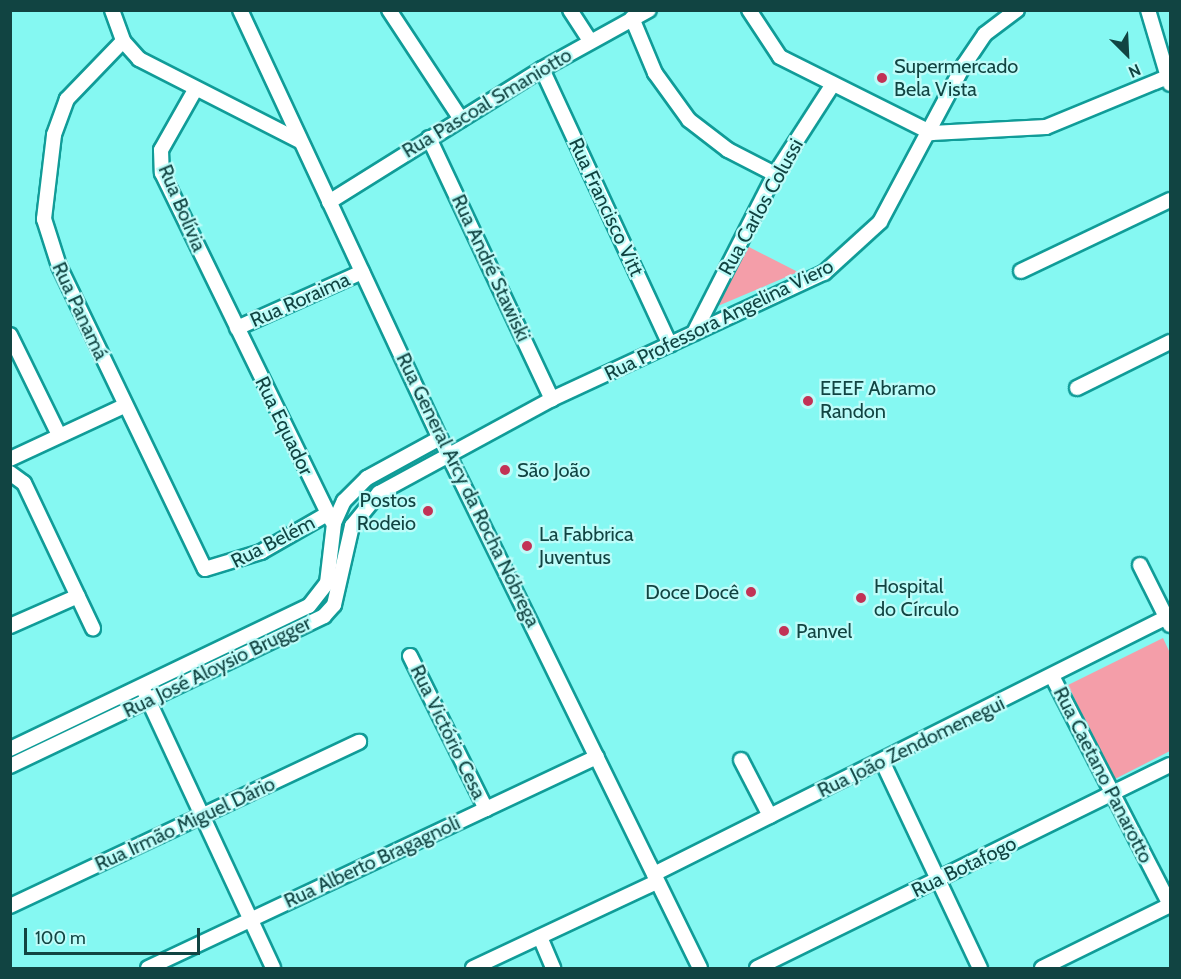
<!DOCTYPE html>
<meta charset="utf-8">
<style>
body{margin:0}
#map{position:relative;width:1181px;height:979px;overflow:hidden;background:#85f8f2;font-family:Cabin,sans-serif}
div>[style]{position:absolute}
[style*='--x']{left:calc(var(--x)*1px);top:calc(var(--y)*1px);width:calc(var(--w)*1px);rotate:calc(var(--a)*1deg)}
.green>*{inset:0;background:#f49ea9}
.roads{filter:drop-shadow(2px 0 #109c98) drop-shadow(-2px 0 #109c98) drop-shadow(0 2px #109c98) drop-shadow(0 -2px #109c98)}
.minor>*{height:14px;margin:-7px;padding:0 7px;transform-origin:7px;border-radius:7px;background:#fff}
.dots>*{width:16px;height:16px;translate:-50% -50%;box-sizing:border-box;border:3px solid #bdfcf9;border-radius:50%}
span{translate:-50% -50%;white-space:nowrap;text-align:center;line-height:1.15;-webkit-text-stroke:4.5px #bdfcf9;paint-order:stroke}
.poi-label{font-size:20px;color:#114442}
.left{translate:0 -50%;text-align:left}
.right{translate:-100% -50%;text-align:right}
.street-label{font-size:20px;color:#114442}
.frame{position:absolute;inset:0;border:12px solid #114442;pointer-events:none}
.north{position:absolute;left:1097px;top:24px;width:60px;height:60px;-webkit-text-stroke:4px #bdfcf9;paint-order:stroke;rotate:156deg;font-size:16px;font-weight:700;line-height:24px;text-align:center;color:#114442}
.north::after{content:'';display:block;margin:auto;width:21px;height:27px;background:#114442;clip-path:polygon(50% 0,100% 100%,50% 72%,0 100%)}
.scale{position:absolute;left:24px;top:928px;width:176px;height:27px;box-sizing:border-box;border:3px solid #114442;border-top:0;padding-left:8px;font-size:18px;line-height:21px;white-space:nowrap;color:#114442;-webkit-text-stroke:4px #bdfcf9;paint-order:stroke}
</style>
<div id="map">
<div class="green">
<i style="clip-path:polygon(747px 246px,798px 272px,713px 308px)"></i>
<i style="clip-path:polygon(1163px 638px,1170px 653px,1170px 751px,1113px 780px,1068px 685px)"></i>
</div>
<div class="roads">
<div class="minor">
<i style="--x:112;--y:10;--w:33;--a:70"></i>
<i style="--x:123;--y:41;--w:24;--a:48"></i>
<i style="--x:139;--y:59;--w:181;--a:27"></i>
<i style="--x:240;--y:10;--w:472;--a:65"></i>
<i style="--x:440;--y:438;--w:590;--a:63.87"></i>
<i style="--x:389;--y:10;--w:131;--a:56.6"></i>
<i style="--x:570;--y:10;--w:37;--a:57"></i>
<i style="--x:749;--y:10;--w:56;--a:56.6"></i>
<i style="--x:780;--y:57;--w:170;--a:26.6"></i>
<i style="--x:932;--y:133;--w:114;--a:-3"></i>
<i style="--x:1046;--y:127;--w:134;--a:-22.4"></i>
<i style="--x:1148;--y:10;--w:77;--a:73.4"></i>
<i style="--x:632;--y:18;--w:60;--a:67.3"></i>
<i style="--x:655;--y:73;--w:58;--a:54.1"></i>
<i style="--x:689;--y:120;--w:49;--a:37.6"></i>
<i style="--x:728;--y:150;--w:53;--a:27.1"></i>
<i style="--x:123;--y:41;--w:81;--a:134"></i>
<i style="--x:67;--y:99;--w:38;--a:110"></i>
<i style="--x:54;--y:135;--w:85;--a:96.8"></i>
<i style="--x:44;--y:219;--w:49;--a:72.3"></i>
<i style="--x:59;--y:266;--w:336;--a:64.3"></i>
<i style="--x:205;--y:569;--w:59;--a:-16.9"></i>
<i style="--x:261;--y:552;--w:76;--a:-29.9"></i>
<i style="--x:542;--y:69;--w:304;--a:65.1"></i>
<i style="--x:195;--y:90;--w:69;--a:119.5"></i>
<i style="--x:161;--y:150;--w:23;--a:88"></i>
<i style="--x:162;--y:173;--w:387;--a:64"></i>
<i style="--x:429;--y:138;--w:289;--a:64.8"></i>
<i style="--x:329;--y:202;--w:251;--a:-32"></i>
<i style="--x:542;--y:69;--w:122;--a:-28.9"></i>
<i style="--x:1021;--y:271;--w:165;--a:-25.5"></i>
<i style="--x:237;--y:328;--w:137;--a:-24.1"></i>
<i style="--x:694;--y:333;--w:178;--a:-63"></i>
<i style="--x:775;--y:174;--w:107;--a:-57.2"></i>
<i style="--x:10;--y:335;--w:111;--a:63.9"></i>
<i style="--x:1077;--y:388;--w:104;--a:-26.3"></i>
<i style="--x:10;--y:459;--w:126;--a:-24.9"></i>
<i style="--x:10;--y:473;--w:17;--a:36"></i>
<i style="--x:24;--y:483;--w:161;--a:64.6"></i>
<i style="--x:1140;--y:565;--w:67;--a:63.4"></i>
<i style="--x:10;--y:626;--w:74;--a:-23.8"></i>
<i style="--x:410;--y:656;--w:171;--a:63.6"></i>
<i style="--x:1052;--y:676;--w:258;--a:62.7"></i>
<i style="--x:145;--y:693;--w:303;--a:65"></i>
<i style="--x:10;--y:749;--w:331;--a:-25.6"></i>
<i style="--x:309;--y:606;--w:29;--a:-52"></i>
<i style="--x:327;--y:583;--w:60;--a:-83.3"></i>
<i style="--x:334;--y:523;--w:24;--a:-66"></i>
<i style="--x:344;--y:501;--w:33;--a:-45"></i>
<i style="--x:367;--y:478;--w:83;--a:-28.7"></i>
<i style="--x:741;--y:760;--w:63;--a:62.6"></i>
<i style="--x:883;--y:763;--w:227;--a:64.7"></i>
<i style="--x:10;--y:766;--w:348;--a:-25.5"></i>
<i style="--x:324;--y:616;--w:15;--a:-48"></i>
<i style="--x:334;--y:605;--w:81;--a:-77.2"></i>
<i style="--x:352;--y:526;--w:43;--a:-50.7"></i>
<i style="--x:379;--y:493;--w:197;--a:-28.5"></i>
<i style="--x:552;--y:399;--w:300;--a:-24.9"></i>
<i style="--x:824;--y:273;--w:76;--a:-42.3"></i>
<i style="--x:880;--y:222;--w:178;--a:-61.9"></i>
<i style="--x:964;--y:65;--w:37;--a:-56"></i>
<i style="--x:985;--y:34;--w:40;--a:-37"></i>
<i style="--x:654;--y:874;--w:574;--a:-26.61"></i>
<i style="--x:10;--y:906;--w:386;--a:-25.2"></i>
<i style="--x:540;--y:937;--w:34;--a:67"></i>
<i style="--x:148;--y:968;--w:496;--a:-25.2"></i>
<i style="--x:473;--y:968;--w:203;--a:-25.1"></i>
<i style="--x:757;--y:968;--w:460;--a:-26.2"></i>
<i style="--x:1042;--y:968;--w:143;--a:-26.2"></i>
</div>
</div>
<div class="dots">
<i style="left:882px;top:78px;background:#c23255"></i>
<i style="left:808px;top:401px;background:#c23255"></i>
<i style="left:505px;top:470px;background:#c23255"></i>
<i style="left:428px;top:511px;background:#c23255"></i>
<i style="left:527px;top:546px;background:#c23255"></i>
<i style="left:751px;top:592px;background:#c23255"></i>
<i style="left:861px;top:598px;background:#c23255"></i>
<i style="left:784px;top:631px;background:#c23255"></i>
</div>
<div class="poi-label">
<span class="left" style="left:894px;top:78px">Supermercado<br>Bela Vista</span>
<span class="left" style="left:820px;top:400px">EEEF Abramo<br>Randon</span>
<span class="left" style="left:517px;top:470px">São João</span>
<span class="right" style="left:416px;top:512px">Postos<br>Rodeio</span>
<span class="left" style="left:539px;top:546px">La Fabbrica<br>Juventus</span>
<span class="left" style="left:874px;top:598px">Hospital<br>do Círculo</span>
<span class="right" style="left:739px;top:592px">Doce Docê</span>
<span class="left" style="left:796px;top:631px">Panvel</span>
</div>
<div class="street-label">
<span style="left:487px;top:103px;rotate:-31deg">Rua Pascoal Smaniotto</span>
<span style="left:606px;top:207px;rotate:65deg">Rua Francisco Vitt</span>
<span style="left:761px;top:207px;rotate:-61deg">Rua Carlos Colussi</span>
<span style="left:182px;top:208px;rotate:67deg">Rua Bolívia</span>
<span style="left:491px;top:268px;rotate:65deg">Rua André Stawiski</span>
<span style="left:300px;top:300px;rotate:-24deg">Rua Roraima</span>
<span style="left:80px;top:311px;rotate:65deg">Rua Panamá</span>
<span style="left:719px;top:320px;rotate:-26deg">Rua Professora Angelina Viero</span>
<span style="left:284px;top:426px;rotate:64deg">Rua Equador</span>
<span style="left:468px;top:490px;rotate:64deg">Rua General Arcy da Rocha Nóbrega</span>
<span style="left:273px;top:542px;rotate:-27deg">Rua Belém</span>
<span style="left:217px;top:667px;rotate:-26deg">Rua José Aloysio Brugger</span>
<span style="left:448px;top:732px;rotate:64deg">Rua Victório Cesa</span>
<span style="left:911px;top:747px;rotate:-26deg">Rua João Zendomenegui</span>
<span style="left:1103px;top:775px;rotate:63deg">Rua Caetano Panarotto</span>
<span style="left:185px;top:824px;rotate:-25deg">Rua Irmão Miguel Dário</span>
<span style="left:372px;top:862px;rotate:-25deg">Rua Alberto Bragagnoli</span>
<span style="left:964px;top:867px;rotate:-26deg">Rua Botafogo</span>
</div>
<div class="frame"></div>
<div class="north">N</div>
<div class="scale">100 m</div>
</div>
